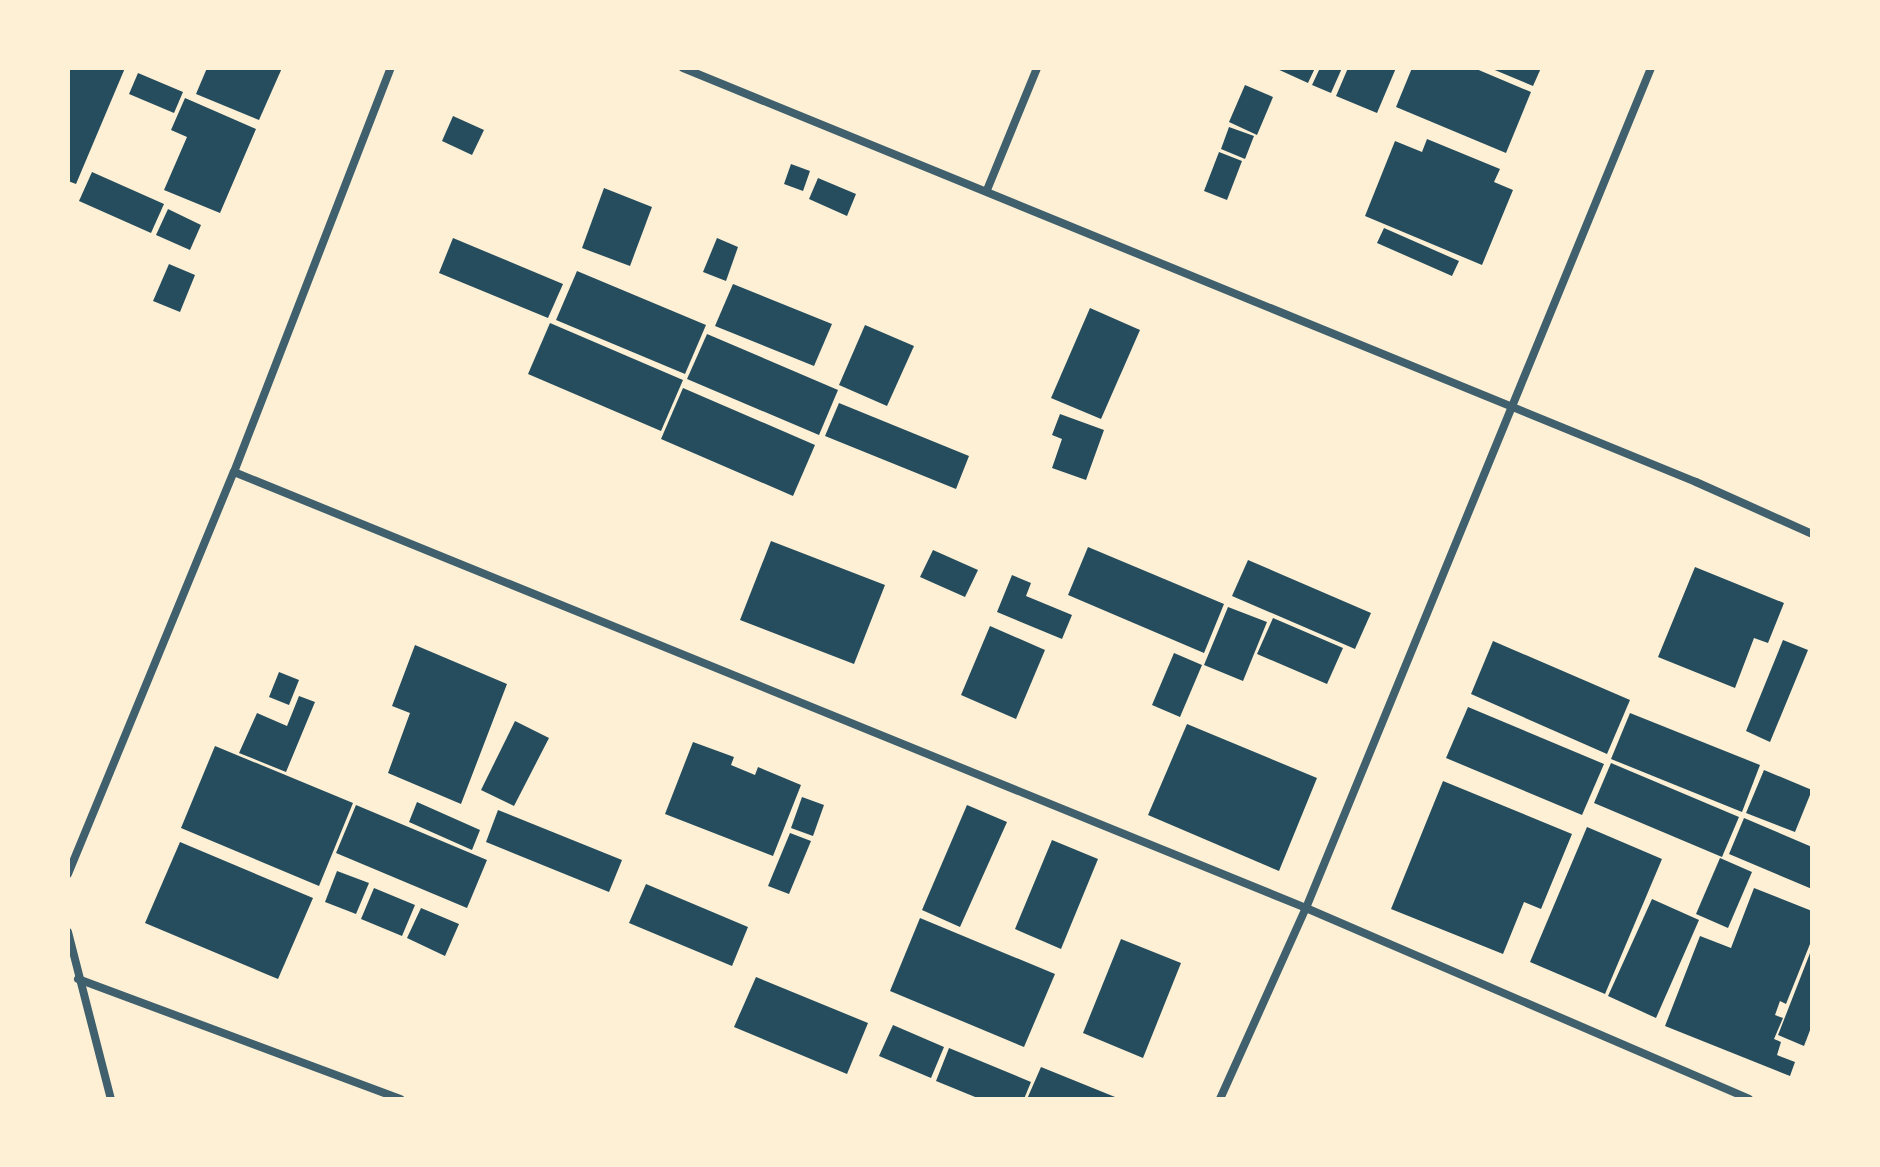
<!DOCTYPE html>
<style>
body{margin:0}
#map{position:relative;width:1880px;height:1167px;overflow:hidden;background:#fdf0d5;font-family:Roboto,sans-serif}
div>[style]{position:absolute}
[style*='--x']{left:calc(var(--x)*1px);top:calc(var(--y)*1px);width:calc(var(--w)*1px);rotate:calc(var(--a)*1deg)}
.building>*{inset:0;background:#264d5e}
.minor>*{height:8px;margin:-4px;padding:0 4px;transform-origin:4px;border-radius:4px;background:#3f606c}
span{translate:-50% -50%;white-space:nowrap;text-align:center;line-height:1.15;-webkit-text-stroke:8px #fdf0d5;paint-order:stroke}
.frame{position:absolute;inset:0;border:70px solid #fdf0d5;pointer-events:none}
</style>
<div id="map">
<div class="building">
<i style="clip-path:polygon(68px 68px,125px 68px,76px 184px,68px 181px)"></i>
<i style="clip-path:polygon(207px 68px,282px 68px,259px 120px,196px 94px)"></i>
<i style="clip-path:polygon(1275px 68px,1315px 68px,1308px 83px)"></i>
<i style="clip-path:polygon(1320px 68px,1342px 68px,1331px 93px,1312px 85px)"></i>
<i style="clip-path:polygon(1348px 68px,1396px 68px,1377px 113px,1336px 96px)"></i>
<i style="clip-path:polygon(1412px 68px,1474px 68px,1531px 92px,1506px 153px,1396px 107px)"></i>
<i style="clip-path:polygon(1490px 68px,1541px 68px,1533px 86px)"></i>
<i style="clip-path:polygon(138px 73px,183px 92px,174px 113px,129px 94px)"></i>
<i style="clip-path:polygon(1245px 85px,1273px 97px,1257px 135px,1229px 122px)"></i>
<i style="clip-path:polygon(185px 98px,256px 129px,220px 213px,164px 190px,187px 137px,171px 130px)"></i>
<i style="clip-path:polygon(453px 116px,484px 130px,472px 155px,442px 141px)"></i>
<i style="clip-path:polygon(1229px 127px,1254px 136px,1245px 159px,1221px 149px)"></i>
<i style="clip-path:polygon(1427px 139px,1500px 169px,1494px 182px,1513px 190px,1482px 265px,1365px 216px,1395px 141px,1422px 152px)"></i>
<i style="clip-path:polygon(1219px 152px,1242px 161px,1227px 200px,1204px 191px)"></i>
<i style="clip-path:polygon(791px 164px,810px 171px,803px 191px,784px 184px)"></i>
<i style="clip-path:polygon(92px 172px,164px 204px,151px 233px,79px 201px)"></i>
<i style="clip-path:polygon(818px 178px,856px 194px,847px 216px,809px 199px)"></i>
<i style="clip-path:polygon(604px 188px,652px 207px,630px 266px,582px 248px)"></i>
<i style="clip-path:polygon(168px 209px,201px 225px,190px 250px,156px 235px)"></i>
<i style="clip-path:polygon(1384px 228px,1459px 261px,1452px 276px,1377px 243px)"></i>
<i style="clip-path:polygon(453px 238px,563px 284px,548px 318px,439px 273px)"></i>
<i style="clip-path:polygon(717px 238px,738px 247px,726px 281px,703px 272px)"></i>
<i style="clip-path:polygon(169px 264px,195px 275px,180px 312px,153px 301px)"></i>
<i style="clip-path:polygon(577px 271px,706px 325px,685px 374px,556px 320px)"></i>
<i style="clip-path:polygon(733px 284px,832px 324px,814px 366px,715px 326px)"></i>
<i style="clip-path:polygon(1090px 308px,1140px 330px,1101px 419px,1051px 398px)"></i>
<i style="clip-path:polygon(550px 323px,683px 380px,661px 431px,528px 374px)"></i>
<i style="clip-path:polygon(865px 325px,914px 346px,887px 406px,839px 385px)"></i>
<i style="clip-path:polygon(707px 334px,838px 390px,819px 435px,687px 379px)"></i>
<i style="clip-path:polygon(683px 388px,815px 445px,793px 496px,661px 439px)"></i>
<i style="clip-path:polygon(839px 403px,969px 456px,956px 489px,825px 436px)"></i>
<i style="clip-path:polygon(1060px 414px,1104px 430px,1086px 480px,1052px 468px,1062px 439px,1052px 435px)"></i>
<i style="clip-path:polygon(771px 541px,885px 585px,854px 664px,740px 620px)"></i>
<i style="clip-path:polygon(1088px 547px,1224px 604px,1204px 653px,1068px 595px)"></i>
<i style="clip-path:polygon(933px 550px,978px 570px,965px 597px,920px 577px)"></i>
<i style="clip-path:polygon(1248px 560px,1371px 613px,1355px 649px,1232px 596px)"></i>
<i style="clip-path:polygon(1695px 567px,1784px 603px,1768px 643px,1754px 638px,1735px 688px,1658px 657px)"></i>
<i style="clip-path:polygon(1012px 575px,1031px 583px,1026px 596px,1072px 615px,1062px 639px,997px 612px)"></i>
<i style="clip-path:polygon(1228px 607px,1267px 622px,1243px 681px,1204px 665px)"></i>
<i style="clip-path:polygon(1273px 618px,1343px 648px,1327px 684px,1257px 654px)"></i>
<i style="clip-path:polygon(990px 626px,1045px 650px,1016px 719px,961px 695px)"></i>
<i style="clip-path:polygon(1783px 640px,1808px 650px,1770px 742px,1746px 731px)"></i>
<i style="clip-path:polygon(1493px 641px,1630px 700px,1607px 754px,1471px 694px)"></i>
<i style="clip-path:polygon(415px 645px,507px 684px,461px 804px,388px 773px,410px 713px,392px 706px)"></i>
<i style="clip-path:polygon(1174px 653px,1202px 665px,1180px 717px,1152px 705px)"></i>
<i style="clip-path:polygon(279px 672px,299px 680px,289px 705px,269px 697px)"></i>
<i style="clip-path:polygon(299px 696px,315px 702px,286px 772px,239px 753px,257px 713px,287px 726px)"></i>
<i style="clip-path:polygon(1468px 707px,1604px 764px,1582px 815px,1446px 758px)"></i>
<i style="clip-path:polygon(1630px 713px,1760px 765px,1742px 812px,1611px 759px)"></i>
<i style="clip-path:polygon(515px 721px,549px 738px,514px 806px,481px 790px)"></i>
<i style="clip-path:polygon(1187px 724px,1317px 778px,1279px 871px,1148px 815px)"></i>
<i style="clip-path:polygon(693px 742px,734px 757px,731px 765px,755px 775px,758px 767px,801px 785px,773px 856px,665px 814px)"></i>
<i style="clip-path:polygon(215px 746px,353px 803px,319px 886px,181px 828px)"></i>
<i style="clip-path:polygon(1611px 763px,1739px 817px,1722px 857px,1594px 803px)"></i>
<i style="clip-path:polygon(1764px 770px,1812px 790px,1795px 832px,1746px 813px)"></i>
<i style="clip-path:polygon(1443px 781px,1572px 834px,1541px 909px,1524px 902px,1503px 954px,1391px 909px)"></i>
<i style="clip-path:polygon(802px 797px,824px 805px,813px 836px,791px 828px)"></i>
<i style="clip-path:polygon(417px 802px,480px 830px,472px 850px,409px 822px)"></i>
<i style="clip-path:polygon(356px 805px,487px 860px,467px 908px,336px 853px)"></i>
<i style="clip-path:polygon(967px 805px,1007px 822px,960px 927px,922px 910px)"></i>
<i style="clip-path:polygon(498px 810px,622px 860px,609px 892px,486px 842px)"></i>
<i style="clip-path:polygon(1744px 818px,1812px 847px,1812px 889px,1729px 854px)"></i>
<i style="clip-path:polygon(1587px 827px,1662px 859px,1605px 994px,1530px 962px)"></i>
<i style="clip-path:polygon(790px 833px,811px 841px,789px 894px,768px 886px)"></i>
<i style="clip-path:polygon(1052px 840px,1098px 859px,1061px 949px,1015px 929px)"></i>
<i style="clip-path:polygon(180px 842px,313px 898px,278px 979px,145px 923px)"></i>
<i style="clip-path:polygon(1720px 858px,1752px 872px,1728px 928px,1696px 914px)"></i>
<i style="clip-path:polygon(337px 871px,369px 883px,356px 914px,325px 902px)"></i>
<i style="clip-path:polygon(646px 884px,748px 927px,732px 966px,629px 923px)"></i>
<i style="clip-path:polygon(374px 888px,415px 905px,402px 936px,361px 919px)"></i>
<i style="clip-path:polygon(1754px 888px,1812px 911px,1812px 939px,1786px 1004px,1780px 1001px,1775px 1015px,1783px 1018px,1774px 1039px,1781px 1042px,1777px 1055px,1795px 1062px,1790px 1076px,1665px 1026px,1700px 936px,1731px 948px)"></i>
<i style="clip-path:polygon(1652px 899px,1699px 920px,1656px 1018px,1608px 996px)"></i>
<i style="clip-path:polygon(421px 908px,459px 924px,445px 956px,407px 938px)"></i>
<i style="clip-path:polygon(920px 918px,1055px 974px,1024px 1047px,890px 991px)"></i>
<i style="clip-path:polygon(1121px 939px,1181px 963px,1143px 1058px,1083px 1033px)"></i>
<i style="clip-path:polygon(1812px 948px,1812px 1025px,1804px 1046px,1778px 1035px)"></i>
<i style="clip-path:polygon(756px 977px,868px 1023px,847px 1074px,734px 1027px)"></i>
<i style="clip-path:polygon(893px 1025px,944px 1047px,931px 1078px,879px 1056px)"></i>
<i style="clip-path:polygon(949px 1048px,1031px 1082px,1024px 1099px,980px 1099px,936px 1081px)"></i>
<i style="clip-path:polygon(1041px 1067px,1120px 1099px,1027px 1099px)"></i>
</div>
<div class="minor">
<i style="--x:683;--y:68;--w:1094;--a:22.23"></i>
<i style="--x:1696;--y:482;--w:127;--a:24.1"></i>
<i style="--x:987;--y:190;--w:132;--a:-67.7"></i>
<i style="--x:234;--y:472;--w:1157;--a:22.13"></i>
<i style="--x:1306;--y:908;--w:482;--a:23.3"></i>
<i style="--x:68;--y:874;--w:435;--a:-67.6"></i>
<i style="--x:234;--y:472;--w:433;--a:-68.8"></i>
<i style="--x:68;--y:932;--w:172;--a:75.6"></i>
<i style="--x:78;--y:979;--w:344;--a:20.4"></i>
<i style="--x:1220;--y:1099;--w:209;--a:-65.8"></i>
<i style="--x:1306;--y:908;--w:908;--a:-67.67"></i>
</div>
<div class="frame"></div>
</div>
